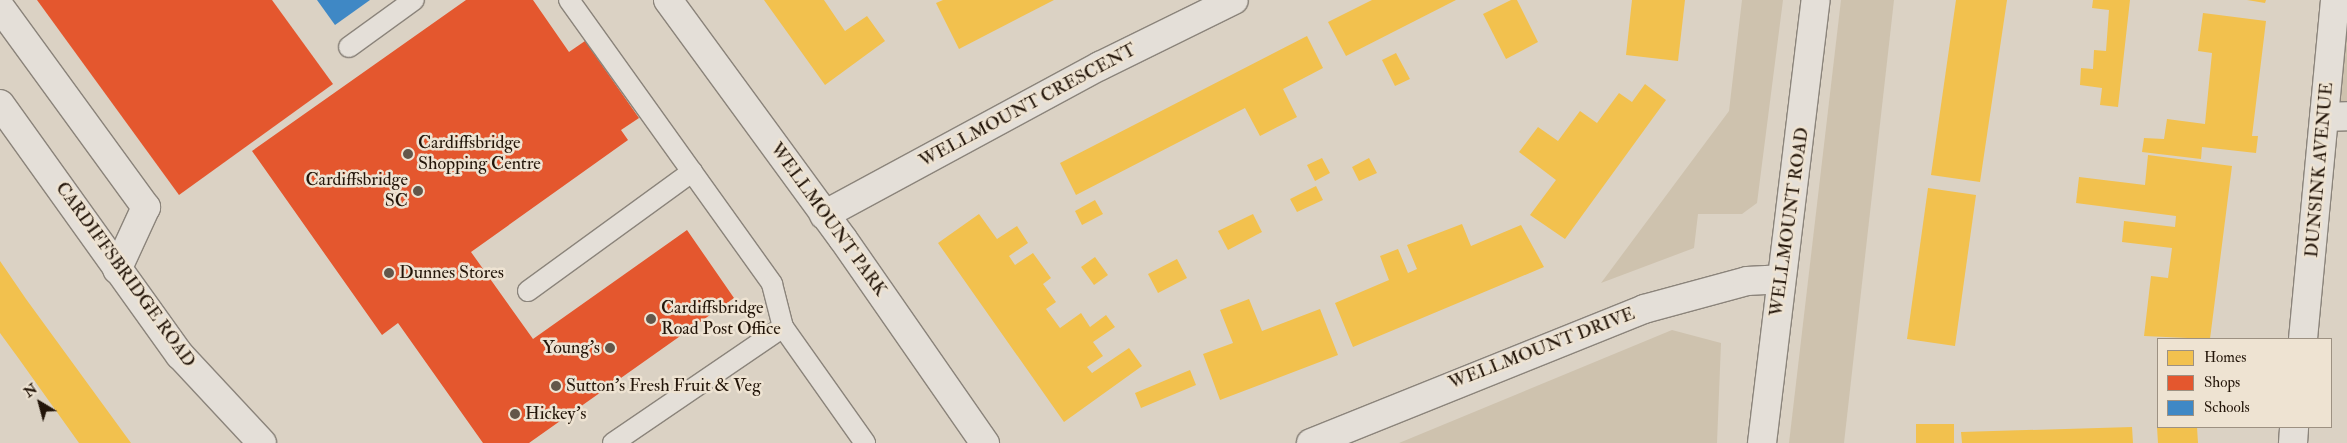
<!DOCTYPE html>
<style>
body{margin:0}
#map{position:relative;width:2347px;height:443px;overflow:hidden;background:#dbd2c4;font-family:"IM FELL Double Pica",serif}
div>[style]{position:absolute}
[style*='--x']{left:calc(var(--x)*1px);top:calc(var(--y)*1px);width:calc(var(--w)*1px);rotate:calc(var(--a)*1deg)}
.green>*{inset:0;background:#cec2ae}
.homes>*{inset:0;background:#f2c14e}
.shops>*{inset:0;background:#e4572e}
.schools>*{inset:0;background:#3f88c5}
.roads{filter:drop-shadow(1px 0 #8b847b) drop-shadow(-1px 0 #8b847b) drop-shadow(0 1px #8b847b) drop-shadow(0 -1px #8b847b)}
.lane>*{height:20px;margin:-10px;padding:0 10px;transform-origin:10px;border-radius:10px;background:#e4dfd8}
.street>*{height:28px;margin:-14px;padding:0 14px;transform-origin:14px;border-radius:14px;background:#e4dfd8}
.secondary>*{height:28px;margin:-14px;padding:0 14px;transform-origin:14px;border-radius:14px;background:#e4dfd8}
.dots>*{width:14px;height:14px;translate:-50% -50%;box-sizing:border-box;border:2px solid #eee3d2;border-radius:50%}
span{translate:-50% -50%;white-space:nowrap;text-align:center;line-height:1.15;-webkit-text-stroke:5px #eee3d2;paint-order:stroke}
.street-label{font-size:18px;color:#231509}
.poi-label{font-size:18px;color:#231509}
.left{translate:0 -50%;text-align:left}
.right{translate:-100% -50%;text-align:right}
.legend{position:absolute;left:2157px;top:338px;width:175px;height:90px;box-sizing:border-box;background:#eee3d2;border:1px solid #9d9182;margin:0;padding:6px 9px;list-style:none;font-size:15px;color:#231509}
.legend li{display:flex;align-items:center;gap:10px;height:25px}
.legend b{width:25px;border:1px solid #9d9182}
.north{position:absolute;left:15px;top:378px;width:50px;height:50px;-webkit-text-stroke:4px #eee3d2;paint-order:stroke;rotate:323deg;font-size:14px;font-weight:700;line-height:20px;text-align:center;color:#231509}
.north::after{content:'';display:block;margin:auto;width:18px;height:22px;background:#231509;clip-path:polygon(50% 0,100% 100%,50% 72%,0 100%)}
</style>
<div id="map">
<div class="green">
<i style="clip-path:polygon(1742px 0,1783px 0,1757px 203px,1742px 214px,1698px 214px,1694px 248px,1601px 283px,1729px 111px)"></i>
<i style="clip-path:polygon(1841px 0,1894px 0,1844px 443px,1789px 443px)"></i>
<i style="clip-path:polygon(2347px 0,2347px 114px,2327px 116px)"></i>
<i style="clip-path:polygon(1672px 330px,1721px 343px,1717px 443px,1399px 443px)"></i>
</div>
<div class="homes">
<i style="clip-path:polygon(764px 0,824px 0,845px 31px,867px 16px,885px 41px,825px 85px)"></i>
<i style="clip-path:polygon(943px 0,1054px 0,959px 49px,936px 3px)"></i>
<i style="clip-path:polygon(1372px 0,1456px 0,1346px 56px,1328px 22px)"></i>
<i style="clip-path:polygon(1511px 0,1517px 0,1538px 42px,1506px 59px,1483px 14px)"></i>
<i style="clip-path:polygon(1632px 0,1685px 0,1678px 61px,1626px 55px)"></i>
<i style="clip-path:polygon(1956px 0,2007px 0,1980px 182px,1931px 175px)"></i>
<i style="clip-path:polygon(2093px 0,2130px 0,2118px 107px,2100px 105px,2102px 88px,2080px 85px,2081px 68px,2093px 69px,2094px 50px,2106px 51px,2109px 10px,2092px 8px)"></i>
<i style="clip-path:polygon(2247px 0,2266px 0,2265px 3px)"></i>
<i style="clip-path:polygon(2203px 13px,2266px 21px,2252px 136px,2258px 136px,2256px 153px,2202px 147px,2201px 159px,2142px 152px,2144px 138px,2164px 139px,2167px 119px,2205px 124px,2212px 53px,2198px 51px)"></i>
<i style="clip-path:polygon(1307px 36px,1323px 68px,1283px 89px,1297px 117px,1260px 136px,1245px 108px,1076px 195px,1060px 163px)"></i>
<i style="clip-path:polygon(1396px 53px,1410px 79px,1395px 86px,1382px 60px)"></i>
<i style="clip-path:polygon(1645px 84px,1666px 100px,1565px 239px,1530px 215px,1556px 180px,1519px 152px,1538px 127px,1558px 141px,1580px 111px,1597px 123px,1619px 93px,1632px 102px)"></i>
<i style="clip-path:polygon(2148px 155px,2232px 166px,2210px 339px,2144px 336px,2151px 276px,2168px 278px,2172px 248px,2122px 242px,2124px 221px,2175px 227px,2176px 216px,2076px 203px,2079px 177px,2145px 185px)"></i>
<i style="clip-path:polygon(1322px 158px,1330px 173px,1315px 181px,1307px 165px)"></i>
<i style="clip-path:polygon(1369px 158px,1377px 173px,1359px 181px,1352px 167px)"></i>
<i style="clip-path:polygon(1316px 186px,1323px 200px,1297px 212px,1290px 199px)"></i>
<i style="clip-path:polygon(1928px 188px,1976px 195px,1955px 346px,1907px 339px)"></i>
<i style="clip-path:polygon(1095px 200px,1103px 214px,1082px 225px,1075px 211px)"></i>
<i style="clip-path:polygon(979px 214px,997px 239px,1017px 226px,1028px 243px,1009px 256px,1015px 265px,1033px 253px,1051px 278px,1043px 284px,1056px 302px,1046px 309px,1060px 328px,1081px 313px,1090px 327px,1106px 315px,1115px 327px,1093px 342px,1103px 356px,1087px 367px,1092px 373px,1129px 348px,1142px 366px,1064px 422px,938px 243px)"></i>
<i style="clip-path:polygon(1253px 214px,1262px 232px,1228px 250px,1218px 231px)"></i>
<i style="clip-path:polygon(1462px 224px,1471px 246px,1521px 225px,1544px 267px,1353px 347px,1335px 303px,1389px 280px,1380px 256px,1398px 249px,1408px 273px,1417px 269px,1407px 245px)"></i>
<i style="clip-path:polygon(1095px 257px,1108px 275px,1094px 285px,1081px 267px)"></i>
<i style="clip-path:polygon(1177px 259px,1187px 278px,1158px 293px,1148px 274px)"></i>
<i style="clip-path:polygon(0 261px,26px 299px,131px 443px,79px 443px,19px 359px,0 333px)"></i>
<i style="clip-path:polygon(1249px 299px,1262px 331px,1320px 309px,1338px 355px,1220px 400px,1203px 354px,1233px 343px,1220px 310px)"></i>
<i style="clip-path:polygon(1190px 370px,1196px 385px,1141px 408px,1135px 393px)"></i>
<i style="clip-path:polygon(1916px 424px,1954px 424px,1954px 443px,1916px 443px)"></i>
<i style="clip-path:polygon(2132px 427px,2133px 443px,1962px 443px,1961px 432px)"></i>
<i style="clip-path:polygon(2157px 427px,2197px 427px,2198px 443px,2158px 443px)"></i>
</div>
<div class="shops">
<i style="clip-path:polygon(37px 0,272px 0,333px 84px,179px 195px)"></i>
<i style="clip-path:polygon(466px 0,533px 0,569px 52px,585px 41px,639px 118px,621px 130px,628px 140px,471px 252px,533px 339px,687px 230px,734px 298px,529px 443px,483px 443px,398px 323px,382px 335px,252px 151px)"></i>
</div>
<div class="schools">
<i style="clip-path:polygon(317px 0,370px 0,335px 25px)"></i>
</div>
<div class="roads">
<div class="lane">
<i style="--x:569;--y:0;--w:349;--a:54.4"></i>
<i style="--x:772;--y:284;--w:44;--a:75.7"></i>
<i style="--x:783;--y:327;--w:142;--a:54.7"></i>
<i style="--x:349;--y:47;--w:80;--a:-35.9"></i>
<i style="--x:528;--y:291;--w:203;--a:-36"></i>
<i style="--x:613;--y:443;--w:206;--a:-34.3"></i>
</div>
<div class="street">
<i style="--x:668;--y:0;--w:296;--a:53.8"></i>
<i style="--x:843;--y:239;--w:249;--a:55.2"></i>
<i style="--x:0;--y:7;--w:248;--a:53.9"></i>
<i style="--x:146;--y:207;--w:69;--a:114.7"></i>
<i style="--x:2324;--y:117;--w:23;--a:-2"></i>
<i style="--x:824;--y:215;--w:314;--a:-28.4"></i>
<i style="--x:1100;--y:66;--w:149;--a:-26.2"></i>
<i style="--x:2303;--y:339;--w:341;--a:-84.6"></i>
<i style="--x:1311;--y:443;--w:359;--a:-21.9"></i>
<i style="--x:1644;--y:309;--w:107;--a:-15.2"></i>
<i style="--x:1747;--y:281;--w:33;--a:-3"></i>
<i style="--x:2293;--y:443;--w:16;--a:-86"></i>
</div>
<div class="secondary">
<i style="--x:0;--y:104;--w:309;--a:54.4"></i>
<i style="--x:180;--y:355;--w:120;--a:47"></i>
<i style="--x:1762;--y:443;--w:446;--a:-83.1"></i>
</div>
</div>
<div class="dots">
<i style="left:408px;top:154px;background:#63574a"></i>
<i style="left:418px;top:191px;background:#63574a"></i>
<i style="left:389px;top:273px;background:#63574a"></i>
<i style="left:651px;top:319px;background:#63574a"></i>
<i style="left:610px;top:348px;background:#63574a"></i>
<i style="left:556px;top:386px;background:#63574a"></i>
<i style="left:515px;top:414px;background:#63574a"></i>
</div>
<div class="street-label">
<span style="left:1028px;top:106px;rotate:-28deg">WELLMOUNT CRESCENT</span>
<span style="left:2320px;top:170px;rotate:-85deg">DUNSINK AVENUE</span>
<span style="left:828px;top:220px;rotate:54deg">WELLMOUNT PARK</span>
<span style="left:1790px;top:222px;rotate:-82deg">WELLMOUNT ROAD</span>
<span style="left:125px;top:275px;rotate:54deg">CARDIFFSBRIDGE ROAD</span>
<span style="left:1542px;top:349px;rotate:-21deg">WELLMOUNT DRIVE</span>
</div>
<div class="poi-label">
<span class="left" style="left:418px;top:154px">Cardiffsbridge<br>Shopping Centre</span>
<span class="right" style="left:408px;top:191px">Cardiffsbridge<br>SC</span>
<span class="left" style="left:399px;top:273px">Dunnes Stores</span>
<span class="left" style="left:661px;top:319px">Cardiffsbridge<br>Road Post Office</span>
<span class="right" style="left:600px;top:348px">Young's</span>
<span class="left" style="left:566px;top:386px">Sutton's Fresh Fruit &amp; Veg</span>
<span class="left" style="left:525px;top:414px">Hickey's</span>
</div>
<ul class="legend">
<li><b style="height:14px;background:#f2c14e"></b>Homes</li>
<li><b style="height:14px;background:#e4572e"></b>Shops</li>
<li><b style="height:14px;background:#3f88c5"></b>Schools</li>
</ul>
<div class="north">N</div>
</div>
